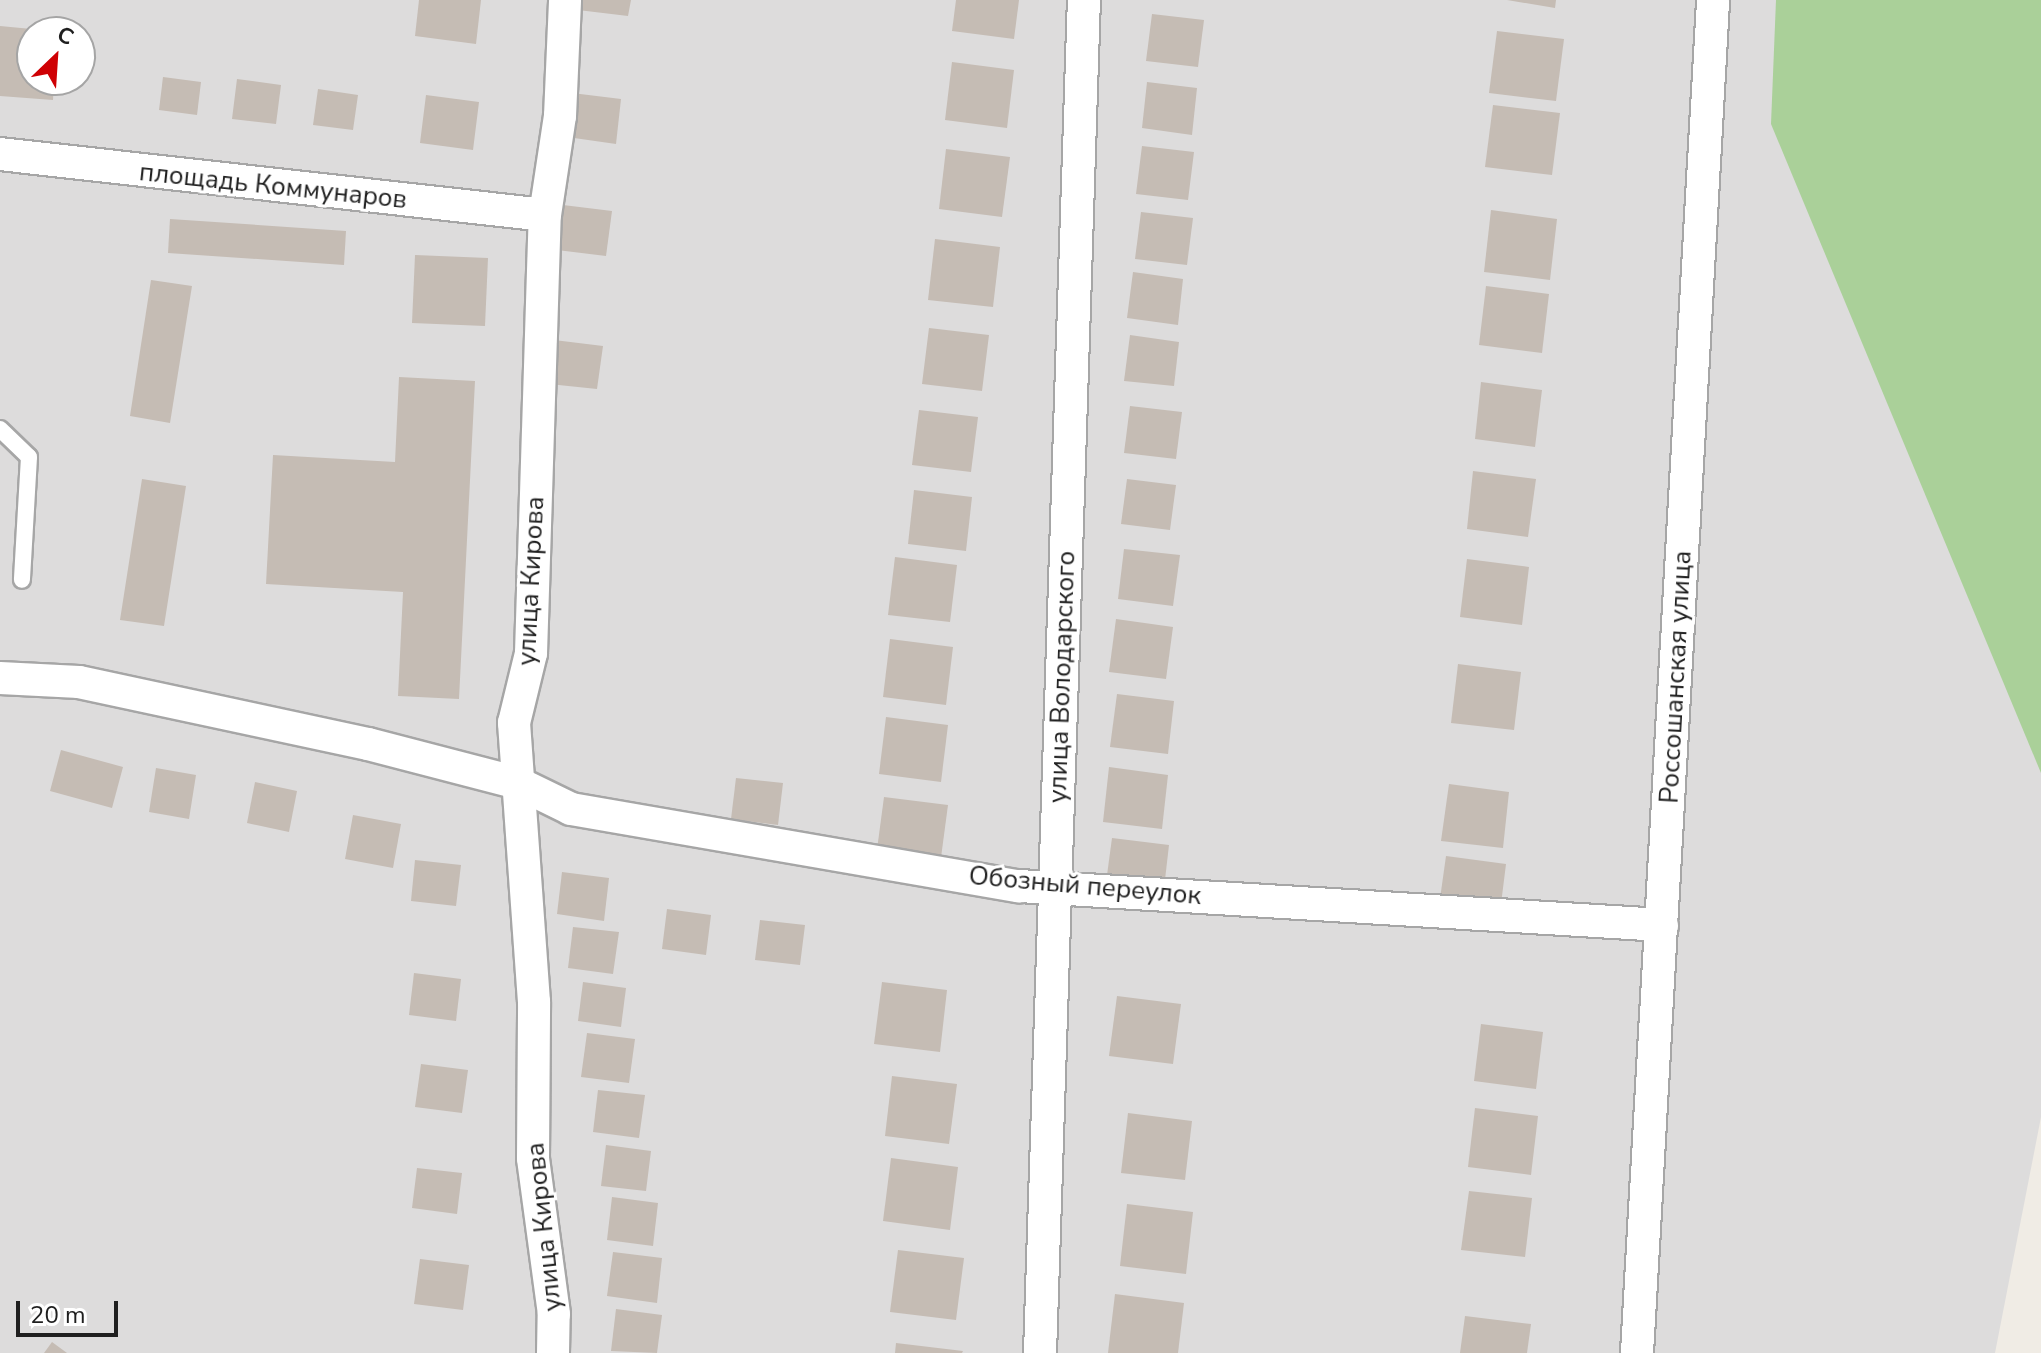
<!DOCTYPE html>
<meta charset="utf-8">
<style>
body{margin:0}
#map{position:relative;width:2041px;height:1353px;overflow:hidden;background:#f0ece5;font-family:"Nunito Sans",sans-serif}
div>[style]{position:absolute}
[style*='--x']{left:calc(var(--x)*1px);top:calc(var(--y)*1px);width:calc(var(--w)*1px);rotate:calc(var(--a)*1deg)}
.residential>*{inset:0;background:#dddcdc}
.forest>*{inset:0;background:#aad099}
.building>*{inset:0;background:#c5bcb4}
.roads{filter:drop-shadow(2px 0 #a6a6a6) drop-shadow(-2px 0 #a6a6a6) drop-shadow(0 2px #a6a6a6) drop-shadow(0 -2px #a6a6a6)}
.lane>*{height:16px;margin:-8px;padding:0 8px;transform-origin:8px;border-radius:8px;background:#fff}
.street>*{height:32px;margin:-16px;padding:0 16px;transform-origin:16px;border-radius:16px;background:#fff}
span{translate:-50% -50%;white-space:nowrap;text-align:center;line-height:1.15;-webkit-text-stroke:6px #fff;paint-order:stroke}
.street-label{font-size:26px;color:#1f1f1f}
.north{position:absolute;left:16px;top:16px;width:80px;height:80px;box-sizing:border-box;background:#fff;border:2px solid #a5a5a5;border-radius:50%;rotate:25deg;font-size:22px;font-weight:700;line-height:32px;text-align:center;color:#1f1f1f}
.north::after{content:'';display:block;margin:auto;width:28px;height:36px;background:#cf0004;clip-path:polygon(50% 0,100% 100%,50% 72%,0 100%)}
.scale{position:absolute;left:16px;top:1301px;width:102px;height:36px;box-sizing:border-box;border:4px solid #1f1f1f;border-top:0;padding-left:10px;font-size:24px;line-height:28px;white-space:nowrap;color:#1f1f1f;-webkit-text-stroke:6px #fff;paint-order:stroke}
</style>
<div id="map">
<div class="residential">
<i style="clip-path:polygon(evenodd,0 0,2041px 0,2041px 1117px,1995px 1353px,0 1353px,0 0,32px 32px,80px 32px,80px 80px,32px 80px,32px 32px)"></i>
</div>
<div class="forest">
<i style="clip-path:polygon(1776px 0,2041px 0,2041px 773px,1771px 124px)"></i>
</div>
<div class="building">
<i style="clip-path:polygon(419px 0,481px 0,476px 44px,415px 36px)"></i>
<i style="clip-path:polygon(579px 0,631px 0,628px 16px,578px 10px)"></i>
<i style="clip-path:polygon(956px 0,1019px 0,1014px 39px,952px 31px)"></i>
<i style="clip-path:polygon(1507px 0,1556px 0,1555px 8px)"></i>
<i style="clip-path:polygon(1152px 14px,1204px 20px,1198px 67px,1146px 61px)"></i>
<i style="clip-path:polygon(0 26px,42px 30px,32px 32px,32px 80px,54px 80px,53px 100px,0 96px)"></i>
<i style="clip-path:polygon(1497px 31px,1564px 39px,1556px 101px,1489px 93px)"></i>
<i style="clip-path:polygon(952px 62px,1014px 70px,1007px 128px,945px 120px)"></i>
<i style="clip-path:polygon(163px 77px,201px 82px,197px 115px,159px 110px)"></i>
<i style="clip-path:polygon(237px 79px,281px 85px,276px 124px,232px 119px)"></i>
<i style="clip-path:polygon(1147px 82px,1197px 88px,1192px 135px,1142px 128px)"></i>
<i style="clip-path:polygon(318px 89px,358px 95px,353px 130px,313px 125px)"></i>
<i style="clip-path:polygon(572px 93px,621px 99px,616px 144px,567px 137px)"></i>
<i style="clip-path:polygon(426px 95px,479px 102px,473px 150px,420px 143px)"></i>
<i style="clip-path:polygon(1493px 105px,1560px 113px,1552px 175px,1485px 167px)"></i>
<i style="clip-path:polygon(1142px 146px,1194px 152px,1188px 200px,1136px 194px)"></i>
<i style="clip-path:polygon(946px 149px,1010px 157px,1002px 217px,939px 209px)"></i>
<i style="clip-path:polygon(563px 205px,612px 211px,606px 256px,557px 250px)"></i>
<i style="clip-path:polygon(1491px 210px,1557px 219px,1550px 280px,1484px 272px)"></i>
<i style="clip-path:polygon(1141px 212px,1193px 218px,1187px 265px,1135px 259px)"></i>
<i style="clip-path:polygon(170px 219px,346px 231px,344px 265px,168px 253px)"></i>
<i style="clip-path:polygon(935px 239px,1000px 247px,993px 307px,928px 300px)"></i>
<i style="clip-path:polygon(415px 255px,488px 258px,485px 326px,412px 323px)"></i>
<i style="clip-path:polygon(1133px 272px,1183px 279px,1178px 325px,1127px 318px)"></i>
<i style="clip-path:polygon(151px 280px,192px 286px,170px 423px,130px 416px)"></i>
<i style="clip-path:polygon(1486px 286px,1549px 294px,1542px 353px,1479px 345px)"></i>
<i style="clip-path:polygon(929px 328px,989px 335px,982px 391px,922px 384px)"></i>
<i style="clip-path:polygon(1130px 335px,1179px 342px,1174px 386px,1124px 381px)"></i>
<i style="clip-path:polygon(554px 340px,603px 346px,597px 389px,549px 384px)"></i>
<i style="clip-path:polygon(399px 377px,475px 381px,459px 699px,398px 696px,403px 592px,266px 584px,273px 455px,395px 462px)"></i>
<i style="clip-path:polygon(1481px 382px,1542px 390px,1535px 447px,1475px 439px)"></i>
<i style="clip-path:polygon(1130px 406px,1182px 412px,1176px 459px,1124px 453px)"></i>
<i style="clip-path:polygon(919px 410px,978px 417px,971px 472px,912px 465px)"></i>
<i style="clip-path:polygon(1473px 471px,1536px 479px,1528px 537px,1467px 529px)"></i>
<i style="clip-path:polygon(142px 479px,186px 486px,164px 626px,120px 620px)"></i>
<i style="clip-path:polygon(1127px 479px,1176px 485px,1170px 530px,1121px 524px)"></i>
<i style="clip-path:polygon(914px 490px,972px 497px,966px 551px,908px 544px)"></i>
<i style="clip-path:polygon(1124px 549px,1180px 555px,1173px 606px,1118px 599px)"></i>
<i style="clip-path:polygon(895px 557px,957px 565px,950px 622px,888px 615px)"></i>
<i style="clip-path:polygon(1467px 559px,1529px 567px,1522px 625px,1460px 617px)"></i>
<i style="clip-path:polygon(1116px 619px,1173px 627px,1166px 679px,1109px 672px)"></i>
<i style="clip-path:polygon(890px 639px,953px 647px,946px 705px,883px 697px)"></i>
<i style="clip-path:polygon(1458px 664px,1521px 672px,1514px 730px,1451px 723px)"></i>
<i style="clip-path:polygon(1117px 694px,1174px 701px,1168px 754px,1110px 747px)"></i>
<i style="clip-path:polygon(886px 717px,948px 725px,941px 782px,879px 774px)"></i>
<i style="clip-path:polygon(61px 750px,123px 767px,112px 808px,50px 791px)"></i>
<i style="clip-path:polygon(1109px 767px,1168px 775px,1162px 829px,1103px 822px)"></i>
<i style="clip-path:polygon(156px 768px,196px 775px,189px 819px,149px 812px)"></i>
<i style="clip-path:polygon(736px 778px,783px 783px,778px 825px,731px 819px)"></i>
<i style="clip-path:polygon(255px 782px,297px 791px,289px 832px,247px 823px)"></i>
<i style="clip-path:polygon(1449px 784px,1509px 792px,1503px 848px,1441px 841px)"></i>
<i style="clip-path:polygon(884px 797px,948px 805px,940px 865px,876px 857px)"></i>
<i style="clip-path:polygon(353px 815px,401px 824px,393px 868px,345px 859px)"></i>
<i style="clip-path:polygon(1112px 838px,1169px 845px,1163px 897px,1105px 890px)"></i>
<i style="clip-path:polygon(1446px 856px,1506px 864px,1499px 920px,1438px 913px)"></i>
<i style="clip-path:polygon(415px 860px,461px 865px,456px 906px,411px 901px)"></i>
<i style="clip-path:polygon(562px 872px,609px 878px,604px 921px,557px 914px)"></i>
<i style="clip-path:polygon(667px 909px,711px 915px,706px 955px,662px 949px)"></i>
<i style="clip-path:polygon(760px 920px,805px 925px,800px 965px,755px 960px)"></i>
<i style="clip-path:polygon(573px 927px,619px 932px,613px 974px,568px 968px)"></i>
<i style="clip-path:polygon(414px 973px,461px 979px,456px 1021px,409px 1015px)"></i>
<i style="clip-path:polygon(583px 982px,626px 988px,621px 1027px,578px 1021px)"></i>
<i style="clip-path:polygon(882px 982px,947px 990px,940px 1052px,874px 1044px)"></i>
<i style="clip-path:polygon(1117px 996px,1181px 1004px,1173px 1064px,1109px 1056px)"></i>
<i style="clip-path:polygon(1481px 1024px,1543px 1032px,1536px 1089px,1474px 1081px)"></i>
<i style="clip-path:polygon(587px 1033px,635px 1039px,629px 1083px,581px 1077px)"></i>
<i style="clip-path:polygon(421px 1064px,468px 1070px,462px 1113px,415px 1107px)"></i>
<i style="clip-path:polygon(892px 1076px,957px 1084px,949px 1144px,885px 1136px)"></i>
<i style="clip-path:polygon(598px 1090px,645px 1095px,639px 1138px,593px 1132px)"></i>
<i style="clip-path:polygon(1475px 1108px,1538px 1116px,1531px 1175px,1468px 1167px)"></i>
<i style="clip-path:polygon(1128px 1113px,1192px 1121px,1185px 1180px,1121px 1173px)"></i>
<i style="clip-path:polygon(606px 1145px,651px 1151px,646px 1191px,601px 1186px)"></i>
<i style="clip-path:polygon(891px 1158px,958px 1167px,950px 1230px,883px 1221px)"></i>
<i style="clip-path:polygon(417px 1168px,462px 1173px,457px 1214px,412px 1208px)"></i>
<i style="clip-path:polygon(1469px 1191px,1532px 1198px,1525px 1257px,1461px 1250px)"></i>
<i style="clip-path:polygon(612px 1197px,658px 1203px,653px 1246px,607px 1240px)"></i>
<i style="clip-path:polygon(1127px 1204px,1193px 1212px,1186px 1274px,1120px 1266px)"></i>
<i style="clip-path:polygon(898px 1250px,964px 1258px,956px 1320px,890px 1312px)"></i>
<i style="clip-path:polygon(613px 1252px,662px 1258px,657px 1303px,607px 1296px)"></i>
<i style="clip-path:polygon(420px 1259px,469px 1265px,463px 1310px,414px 1304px)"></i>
<i style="clip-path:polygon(1115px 1294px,1184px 1303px,1178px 1353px,1108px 1353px)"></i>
<i style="clip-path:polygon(616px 1309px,662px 1315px,657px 1353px,611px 1351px)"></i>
<i style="clip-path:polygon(1465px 1316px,1531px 1324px,1527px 1353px,1460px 1353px)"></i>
<i style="clip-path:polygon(52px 1342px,67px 1353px,44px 1353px)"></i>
<i style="clip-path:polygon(896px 1343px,963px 1351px,962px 1353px,895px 1353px)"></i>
</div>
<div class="roads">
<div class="lane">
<i style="--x:0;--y:429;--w:40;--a:44"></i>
<i style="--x:29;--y:457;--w:123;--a:93.3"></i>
</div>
<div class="street">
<i style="--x:0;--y:154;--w:548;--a:6.39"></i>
<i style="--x:0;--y:678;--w:79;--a:2.9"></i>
<i style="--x:79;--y:682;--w:296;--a:12.1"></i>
<i style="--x:368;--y:744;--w:155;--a:14.6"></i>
<i style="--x:518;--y:783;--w:59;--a:26.1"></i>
<i style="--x:571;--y:809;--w:455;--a:9.8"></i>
<i style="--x:1019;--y:886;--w:644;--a:3.47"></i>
<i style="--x:553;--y:1353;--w:39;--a:-89"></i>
<i style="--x:554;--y:1314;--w:157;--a:-97.7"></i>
<i style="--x:533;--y:1158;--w:156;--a:-89.6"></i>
<i style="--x:534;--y:1002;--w:280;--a:-94.1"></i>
<i style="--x:514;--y:723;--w:72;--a:-76.3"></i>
<i style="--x:531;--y:653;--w:438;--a:-88.2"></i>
<i style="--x:545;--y:215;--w:100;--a:-81.4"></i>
<i style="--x:560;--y:116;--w:116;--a:-87.5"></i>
<i style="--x:1040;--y:1353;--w:1354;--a:-88.14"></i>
<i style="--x:1637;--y:1353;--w:1355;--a:-86.78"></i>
</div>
</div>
<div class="street-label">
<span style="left:273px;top:186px;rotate:6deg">площадь Коммунаров</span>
<span style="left:531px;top:581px;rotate:-87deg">улица Кирова</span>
<span style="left:1062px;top:677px;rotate:-88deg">улица Володарского</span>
<span style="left:1676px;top:677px;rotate:-87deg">Россошанская улица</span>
<span style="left:1085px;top:886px;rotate:5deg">Обозный переулок</span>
<span style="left:544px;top:1227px;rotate:-96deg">улица Кирова</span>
</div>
<div class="north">С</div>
<div class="scale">20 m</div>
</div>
